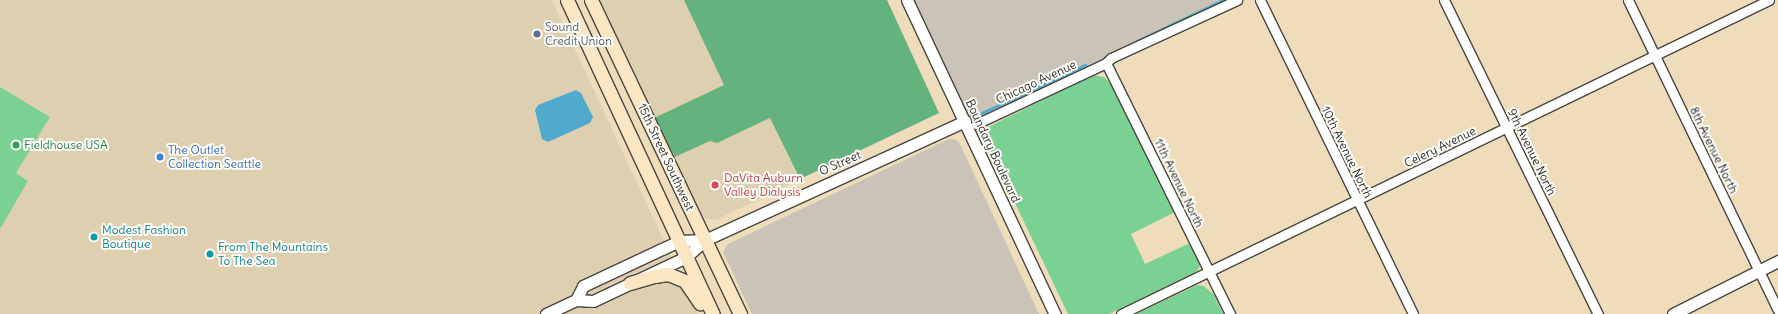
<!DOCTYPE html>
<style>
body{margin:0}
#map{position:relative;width:1778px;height:314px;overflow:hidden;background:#eedcba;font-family:Delius,sans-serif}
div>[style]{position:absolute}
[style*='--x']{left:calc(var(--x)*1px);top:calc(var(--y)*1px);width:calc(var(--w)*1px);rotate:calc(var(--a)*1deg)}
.built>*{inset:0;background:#dfcfb1}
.industrial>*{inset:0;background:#cac3b8}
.green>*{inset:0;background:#7bd094}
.forest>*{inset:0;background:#64b27e}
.water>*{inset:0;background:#50aacd}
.stream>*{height:2.5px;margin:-1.25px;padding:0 1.25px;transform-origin:1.25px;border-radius:1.25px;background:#50aacd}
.roads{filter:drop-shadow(1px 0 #484640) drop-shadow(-1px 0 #484640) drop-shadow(0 1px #484640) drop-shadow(0 -1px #484640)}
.minor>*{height:9px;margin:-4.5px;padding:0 4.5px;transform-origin:4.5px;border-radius:4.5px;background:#fff}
.tertiary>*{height:11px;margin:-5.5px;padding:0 5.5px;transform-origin:5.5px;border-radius:5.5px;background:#fff}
.secondary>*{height:13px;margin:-6.5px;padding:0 6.5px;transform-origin:6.5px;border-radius:6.5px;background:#fbe6c4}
.dots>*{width:11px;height:11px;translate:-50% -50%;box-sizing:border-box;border:2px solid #fdfcf7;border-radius:50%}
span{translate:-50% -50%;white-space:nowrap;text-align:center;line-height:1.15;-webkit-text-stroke:4px #fdfcf7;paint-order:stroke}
.service-label{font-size:12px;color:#4e5e75}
.left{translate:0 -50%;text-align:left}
.street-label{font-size:12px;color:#2b2b2b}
.leisure-label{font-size:12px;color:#27864d}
.shop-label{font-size:12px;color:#366cbe}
.health-label{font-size:12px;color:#be3a42}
.culture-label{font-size:12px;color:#0d838f}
</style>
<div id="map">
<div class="built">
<i style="clip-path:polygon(0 0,552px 0,698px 314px,0 314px)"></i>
<i style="clip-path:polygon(600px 0,684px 0,724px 85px,654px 118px)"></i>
<i style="clip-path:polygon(770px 118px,800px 179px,716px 220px,706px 219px,701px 214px,675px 157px,711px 141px,717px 143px)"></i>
</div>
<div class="industrial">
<i style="clip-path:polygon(907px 0,1233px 0,966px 124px)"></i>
<i style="clip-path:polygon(949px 139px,954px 139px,959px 142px,1039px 314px,752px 314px,723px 252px,728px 244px)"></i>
</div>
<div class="green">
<i style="clip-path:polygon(1093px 75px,1104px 77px,1116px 90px,1175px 212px,1131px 234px,1145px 264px,1190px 243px,1200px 266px,1196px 272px,1109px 314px,1068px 314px,984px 138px,984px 131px,988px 127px)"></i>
<i style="clip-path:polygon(0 87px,50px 117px,16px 173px,28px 181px,0 229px)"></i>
<i style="clip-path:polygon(1197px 285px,1204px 286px,1214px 295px,1223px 314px,1136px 314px)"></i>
</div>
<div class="forest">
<i style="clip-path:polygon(684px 0,887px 0,939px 113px,800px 179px,770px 118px,717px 143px,710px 141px,675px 157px,654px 118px,724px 85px)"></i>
</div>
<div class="water">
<i style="clip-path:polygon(576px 90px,581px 93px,593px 117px,590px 123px,548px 142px,542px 139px,535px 110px,538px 105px)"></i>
</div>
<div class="stream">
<i style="--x:1129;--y:45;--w:104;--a:-25.6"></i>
<i style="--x:982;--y:113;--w:114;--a:-25"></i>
</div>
<div class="roads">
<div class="minor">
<i style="--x:1260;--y:0;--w:349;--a:64"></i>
<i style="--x:1444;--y:0;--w:350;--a:63.9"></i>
<i style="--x:1628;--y:0;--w:344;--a:64.2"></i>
<i style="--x:1106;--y:63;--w:280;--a:63.7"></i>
<i style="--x:976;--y:124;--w:144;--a:-25.1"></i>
<i style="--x:1106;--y:63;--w:7;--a:-45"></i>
<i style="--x:1111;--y:58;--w:139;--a:-24.7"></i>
<i style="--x:1121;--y:314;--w:720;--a:-25.85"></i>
</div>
<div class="tertiary">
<i style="--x:907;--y:0;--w:347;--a:64.8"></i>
<i style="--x:576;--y:300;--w:16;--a:-63"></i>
<i style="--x:583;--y:286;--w:87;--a:-25.1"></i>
<i style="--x:662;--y:249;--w:19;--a:-25"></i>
<i style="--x:679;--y:241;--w:26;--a:-2"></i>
<i style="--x:546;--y:314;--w:33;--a:-25"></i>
<i style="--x:576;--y:300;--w:17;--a:3"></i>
<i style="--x:593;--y:301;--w:103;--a:-25.3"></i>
<i style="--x:686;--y:257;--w:25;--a:-42"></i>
<i style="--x:705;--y:240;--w:286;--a:-24.6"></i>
<i style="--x:1673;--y:314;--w:118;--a:-26.8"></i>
</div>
<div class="secondary">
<i style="--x:567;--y:0;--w:346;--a:65.1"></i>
<i style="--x:591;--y:0;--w:348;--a:64.6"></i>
<i style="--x:630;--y:283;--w:26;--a:-16"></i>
<i style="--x:655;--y:276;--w:13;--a:-9"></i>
<i style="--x:668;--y:274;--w:18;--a:22"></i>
<i style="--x:685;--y:281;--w:27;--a:56"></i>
</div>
</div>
<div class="dots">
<i style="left:537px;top:34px;background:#5c6f8a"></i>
<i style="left:16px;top:145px;background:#2e9e5b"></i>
<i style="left:160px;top:157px;background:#3f7fe0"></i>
<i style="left:715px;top:185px;background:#e0444e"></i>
<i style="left:94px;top:237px;background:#0f9aa8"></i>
<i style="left:210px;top:254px;background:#0f9aa8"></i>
</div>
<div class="service-label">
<span class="left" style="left:545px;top:34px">Sound<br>Credit Union</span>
</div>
<div class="street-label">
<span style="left:1036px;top:82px;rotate:-25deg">Chicago Avenue</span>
<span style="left:1440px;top:147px;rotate:-26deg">Celery Avenue</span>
<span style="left:1714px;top:150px;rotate:64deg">8th Avenue North</span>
<span style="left:993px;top:151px;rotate:65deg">Boundary Boulevard</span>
<span style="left:1347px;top:152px;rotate:64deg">10th Avenue North</span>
<span style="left:1532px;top:152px;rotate:64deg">9th Avenue North</span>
<span style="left:666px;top:157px;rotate:65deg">15th Street Southwest</span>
<span style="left:840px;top:163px;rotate:-24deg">O Street</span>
<span style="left:1179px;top:183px;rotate:64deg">11th Avenue North</span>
</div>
<div class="leisure-label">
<span class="left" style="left:24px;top:145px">Fieldhouse USA</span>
</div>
<div class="shop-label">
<span class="left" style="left:168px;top:157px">The Outlet<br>Collection Seattle</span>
</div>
<div class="health-label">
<span class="left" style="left:724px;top:185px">DaVita Auburn<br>Valley Dialysis</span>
</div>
<div class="culture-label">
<span class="left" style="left:102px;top:237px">Modest Fashion<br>Boutique</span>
<span class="left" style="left:218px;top:254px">From The Mountains<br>To The Sea</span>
</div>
</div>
